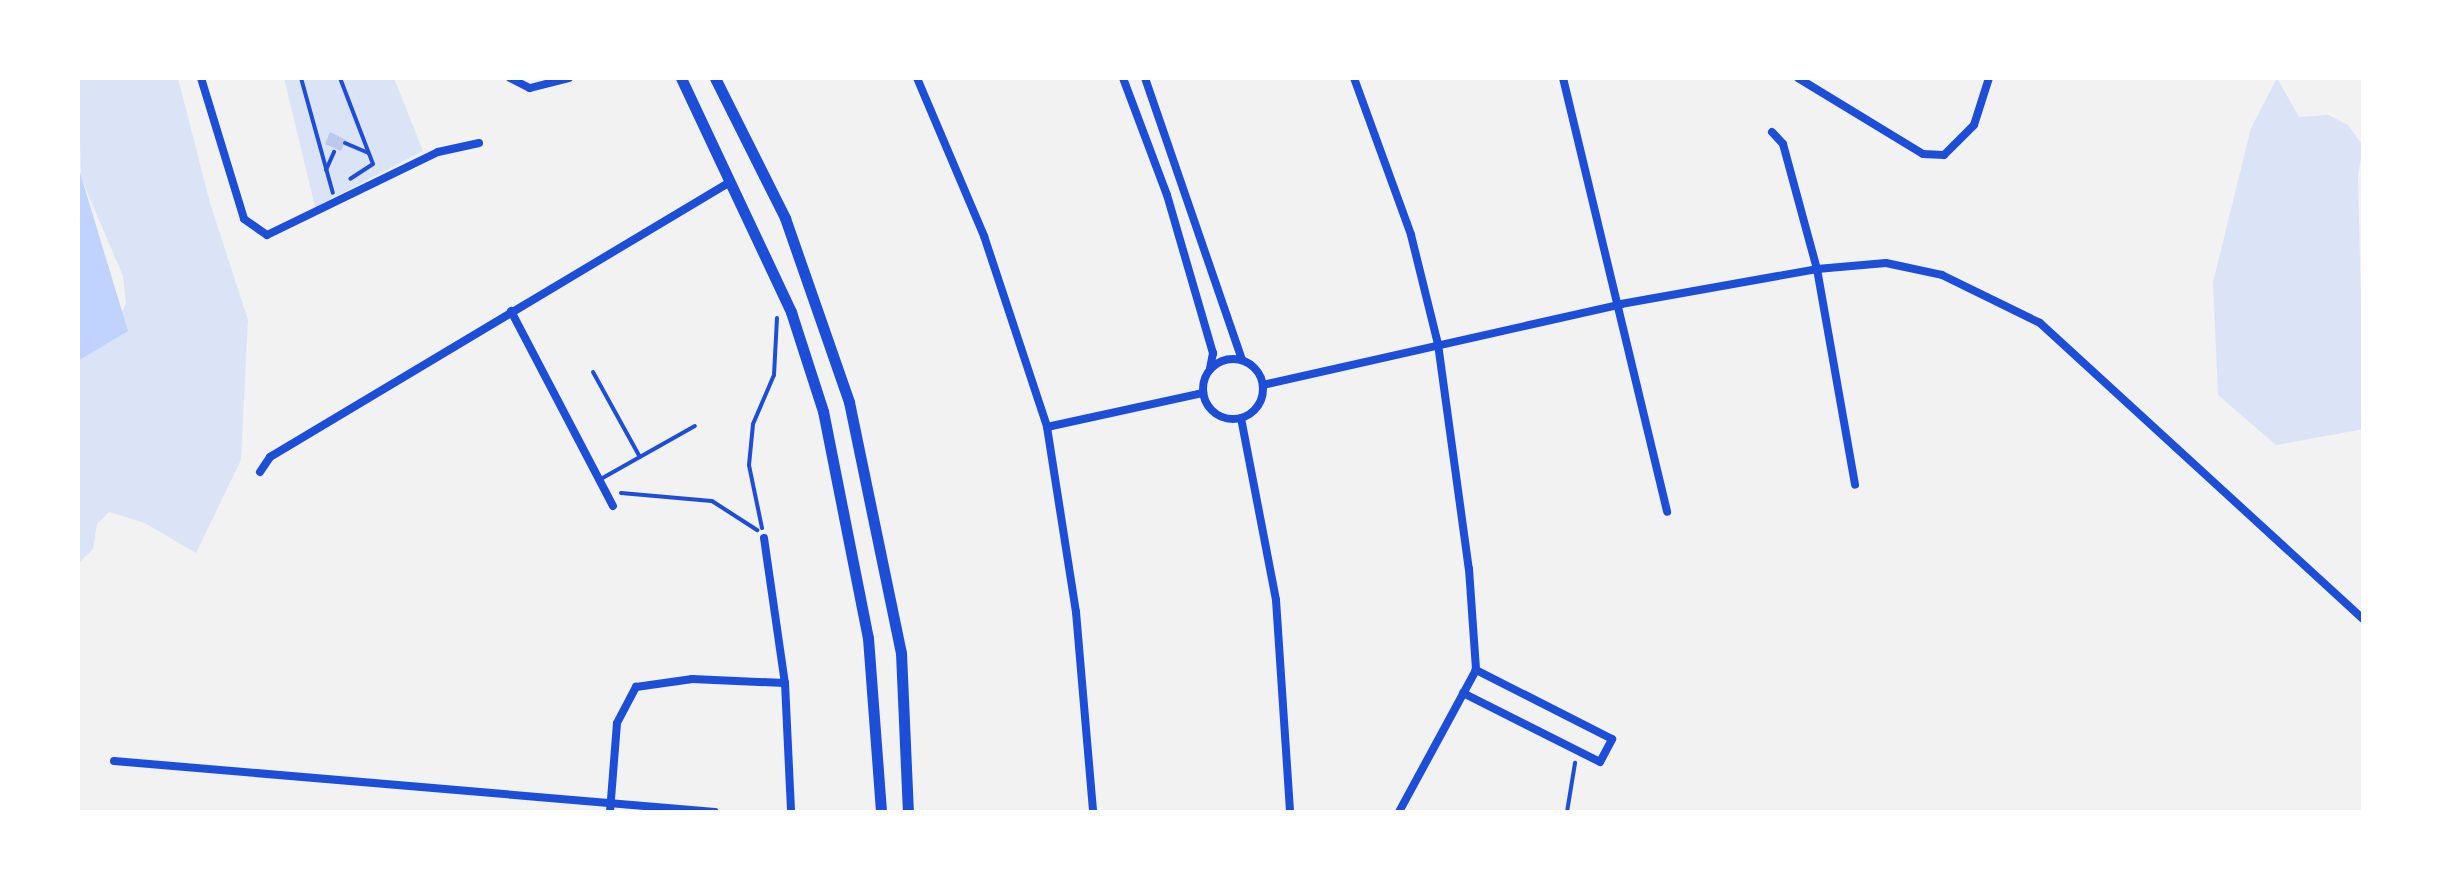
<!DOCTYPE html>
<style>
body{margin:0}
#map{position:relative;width:2441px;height:890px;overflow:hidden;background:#f2f2f2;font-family:Manrope,sans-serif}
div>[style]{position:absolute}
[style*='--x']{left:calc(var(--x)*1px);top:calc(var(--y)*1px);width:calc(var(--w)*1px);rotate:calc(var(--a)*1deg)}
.green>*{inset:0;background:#dbe4f7}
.water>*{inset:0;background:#bfd3fe}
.building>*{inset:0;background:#bdc9ec}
.path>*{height:4px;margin:-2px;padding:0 2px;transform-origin:2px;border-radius:2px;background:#1d4ed8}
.service>*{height:4px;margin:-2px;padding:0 2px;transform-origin:2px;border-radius:2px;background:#1d4ed8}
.minor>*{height:8px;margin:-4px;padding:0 4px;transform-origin:4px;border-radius:4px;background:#1d4ed8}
.minor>.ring{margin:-4px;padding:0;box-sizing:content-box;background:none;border:8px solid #1d4ed8;border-radius:50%}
.primary>*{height:11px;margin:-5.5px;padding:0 5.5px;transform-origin:5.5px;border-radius:5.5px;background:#1d4ed8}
span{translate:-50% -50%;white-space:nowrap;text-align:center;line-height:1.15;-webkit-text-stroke:9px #fff;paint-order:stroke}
.frame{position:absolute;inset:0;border:80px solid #fff;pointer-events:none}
</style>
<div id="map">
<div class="green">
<i style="clip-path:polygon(78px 78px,178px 78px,210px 203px,248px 320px,241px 460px,196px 553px,145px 523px,109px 512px,97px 524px,93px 549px,78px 564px,78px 354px,114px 326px,126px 304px,123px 276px,81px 178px)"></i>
<i style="clip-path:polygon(284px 78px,394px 78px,423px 151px,315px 207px)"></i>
<i style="clip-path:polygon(2277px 78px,2299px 117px,2329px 115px,2348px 125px,2363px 146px,2358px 176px,2364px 429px,2276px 445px,2218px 395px,2213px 282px,2251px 128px)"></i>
</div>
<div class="water">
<i style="clip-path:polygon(78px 166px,128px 331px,78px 361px)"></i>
</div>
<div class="building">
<i style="clip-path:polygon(330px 132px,346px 140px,341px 151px,325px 144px)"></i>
</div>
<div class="path">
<i style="--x:301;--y:78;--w:119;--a:74.5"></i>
<i style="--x:340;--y:78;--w:92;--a:69"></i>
<i style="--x:373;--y:164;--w:27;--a:147"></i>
<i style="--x:345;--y:143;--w:25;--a:23"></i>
<i style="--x:326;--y:170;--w:20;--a:-66"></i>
<i style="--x:621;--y:493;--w:91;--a:5"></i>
<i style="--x:712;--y:501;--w:54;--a:32.8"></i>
<i style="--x:762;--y:528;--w:64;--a:-101.7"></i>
<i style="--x:749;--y:465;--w:41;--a:-84.4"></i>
<i style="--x:753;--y:424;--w:53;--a:-66.8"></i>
<i style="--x:774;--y:375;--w:57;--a:-87"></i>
<i style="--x:1567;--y:812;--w:50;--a:-80.7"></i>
</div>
<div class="service">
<i style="--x:593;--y:372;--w:97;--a:61.1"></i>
<i style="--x:599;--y:480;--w:110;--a:-29.4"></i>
</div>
<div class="minor">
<i style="--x:201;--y:78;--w:147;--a:73"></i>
<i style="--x:244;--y:219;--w:28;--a:35"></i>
<i style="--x:267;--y:235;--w:190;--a:-25.9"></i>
<i style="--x:438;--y:152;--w:42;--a:-12.4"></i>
<i style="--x:510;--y:78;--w:22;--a:27"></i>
<i style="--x:530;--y:88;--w:40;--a:-14.4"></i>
<i style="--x:917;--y:78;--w:172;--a:67"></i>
<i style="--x:984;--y:236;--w:201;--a:71.7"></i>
<i style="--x:1047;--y:427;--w:187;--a:81.1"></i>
<i style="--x:1076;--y:612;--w:201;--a:85.1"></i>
<i style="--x:1123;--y:78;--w:125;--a:69.4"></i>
<i style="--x:1167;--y:195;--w:165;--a:73.8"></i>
<i style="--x:1213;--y:353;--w:16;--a:101"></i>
<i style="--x:1145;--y:78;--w:298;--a:71"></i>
<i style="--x:1354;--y:78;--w:167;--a:70"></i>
<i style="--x:1411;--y:235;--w:112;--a:76.1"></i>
<i style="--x:1438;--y:344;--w:227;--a:82.2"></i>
<i style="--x:1469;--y:569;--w:101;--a:86"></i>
<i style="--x:1476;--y:670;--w:162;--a:118.5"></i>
<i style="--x:1563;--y:78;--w:446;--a:76.5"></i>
<i style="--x:1798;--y:78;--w:146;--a:31.3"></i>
<i style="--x:1923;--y:154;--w:21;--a:3"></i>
<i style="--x:1944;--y:155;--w:42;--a:-45"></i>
<i style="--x:1974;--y:125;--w:49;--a:-72.3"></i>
<i style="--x:1772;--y:132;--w:16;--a:47"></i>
<i style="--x:1783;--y:144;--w:130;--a:74.8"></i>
<i style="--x:1817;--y:269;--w:219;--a:80"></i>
<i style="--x:511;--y:311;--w:220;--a:62.4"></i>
<i class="ring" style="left:1203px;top:359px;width:52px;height:52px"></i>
<i style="--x:1263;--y:385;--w:367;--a:-12.7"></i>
<i style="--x:1621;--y:304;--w:199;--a:-10.1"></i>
<i style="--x:1817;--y:269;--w:69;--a:-5"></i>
<i style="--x:1886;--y:263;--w:57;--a:12.1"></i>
<i style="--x:1942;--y:275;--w:109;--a:26.1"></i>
<i style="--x:2040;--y:323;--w:440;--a:42.5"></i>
<i style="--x:1241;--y:418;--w:185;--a:79.1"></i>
<i style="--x:1276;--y:600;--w:212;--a:86.2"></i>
<i style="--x:1047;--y:427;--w:160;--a:-12.3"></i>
<i style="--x:260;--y:472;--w:18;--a:-56"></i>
<i style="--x:270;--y:457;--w:536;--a:-30.87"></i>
<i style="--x:764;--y:538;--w:147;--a:81.8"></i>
<i style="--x:785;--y:683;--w:129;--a:87.3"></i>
<i style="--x:1463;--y:693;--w:153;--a:26.7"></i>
<i style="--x:1600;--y:762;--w:26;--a:-62"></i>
<i style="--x:1612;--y:739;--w:153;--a:-153.1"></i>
<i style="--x:114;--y:761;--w:603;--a:4.85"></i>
<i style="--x:610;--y:812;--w:89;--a:-85.5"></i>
<i style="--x:617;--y:723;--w:41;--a:-62.2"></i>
<i style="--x:636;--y:687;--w:57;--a:-8.1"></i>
<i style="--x:692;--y:679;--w:93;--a:2.5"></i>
</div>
<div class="primary">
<i style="--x:681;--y:78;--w:259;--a:64.8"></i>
<i style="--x:791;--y:312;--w:104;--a:72.1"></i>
<i style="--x:823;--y:411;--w:231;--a:78.8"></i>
<i style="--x:868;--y:638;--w:174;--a:85.7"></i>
<i style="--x:715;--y:78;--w:157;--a:63.4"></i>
<i style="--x:785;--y:218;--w:195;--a:70.8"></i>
<i style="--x:849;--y:402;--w:256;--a:78.3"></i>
<i style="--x:901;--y:653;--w:159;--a:87.5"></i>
</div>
<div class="frame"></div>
</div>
